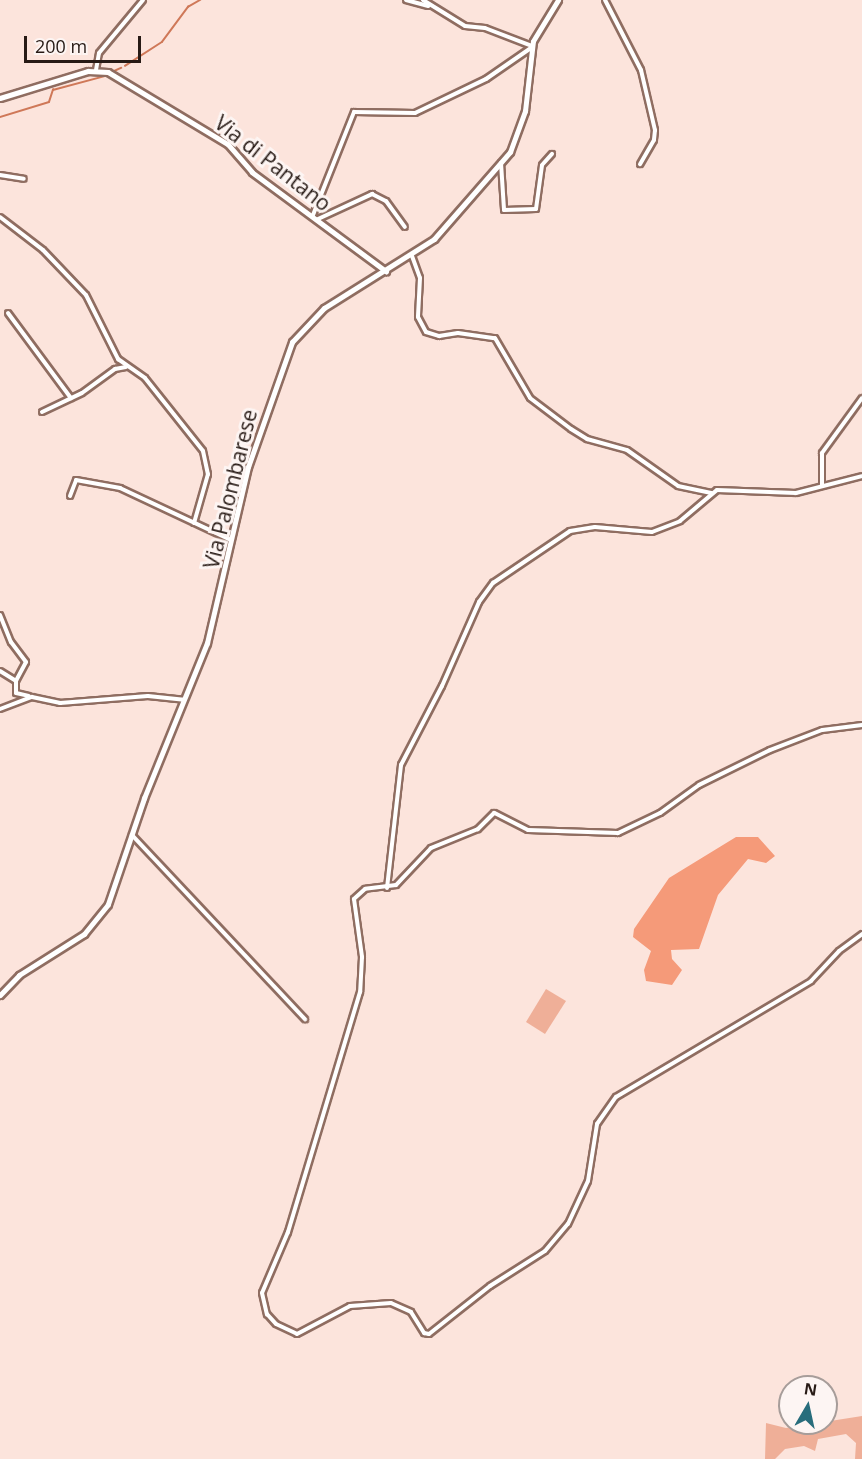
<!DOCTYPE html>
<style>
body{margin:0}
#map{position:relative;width:862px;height:1459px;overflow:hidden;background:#fce4dc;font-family:"Open Sans",sans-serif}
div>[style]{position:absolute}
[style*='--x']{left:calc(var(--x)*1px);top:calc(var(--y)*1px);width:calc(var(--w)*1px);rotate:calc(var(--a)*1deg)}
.green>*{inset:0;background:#efaf98}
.forest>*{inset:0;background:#f59a79}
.stream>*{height:1.5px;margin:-0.75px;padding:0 0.75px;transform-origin:0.75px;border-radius:0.75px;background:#cf7858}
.roads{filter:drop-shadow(2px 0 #8f6d61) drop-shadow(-2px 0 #8f6d61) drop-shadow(0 2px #8f6d61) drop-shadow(0 -2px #8f6d61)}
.minor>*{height:4px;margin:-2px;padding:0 2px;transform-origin:2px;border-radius:2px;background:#fff}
.tertiary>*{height:4.5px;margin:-2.25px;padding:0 2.25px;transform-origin:2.25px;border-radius:2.25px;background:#fff}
.secondary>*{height:5px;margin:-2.5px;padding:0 2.5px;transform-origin:2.5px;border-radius:2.5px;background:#fff}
span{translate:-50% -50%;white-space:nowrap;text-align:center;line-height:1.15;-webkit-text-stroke:6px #fdf5f3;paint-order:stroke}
.street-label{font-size:21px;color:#271a15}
.north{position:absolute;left:778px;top:1375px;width:60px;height:60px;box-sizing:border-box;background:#fdf5f3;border:2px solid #a79d9a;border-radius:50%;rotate:9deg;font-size:16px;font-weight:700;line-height:24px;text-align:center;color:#271a15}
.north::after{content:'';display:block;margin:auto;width:21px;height:27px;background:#286d7c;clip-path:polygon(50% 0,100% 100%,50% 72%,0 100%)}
.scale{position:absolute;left:24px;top:36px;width:117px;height:27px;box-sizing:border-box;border:3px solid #271a15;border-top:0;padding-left:8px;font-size:18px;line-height:21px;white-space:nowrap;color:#271a15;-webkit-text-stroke:4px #fdf5f3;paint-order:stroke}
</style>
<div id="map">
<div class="green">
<i style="clip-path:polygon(546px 989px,566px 1001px,545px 1034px,526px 1022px)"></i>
<i style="clip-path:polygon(862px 1416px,862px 1459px,855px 1459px,856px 1443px,846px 1434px,818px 1439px,815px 1451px,804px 1446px,785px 1449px,775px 1459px,765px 1459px,766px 1423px,786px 1428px)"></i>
</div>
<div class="forest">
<i style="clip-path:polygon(736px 837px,758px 837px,775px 856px,766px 863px,748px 859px,718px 895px,699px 949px,671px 950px,672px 959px,682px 970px,672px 985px,646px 981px,644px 970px,651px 951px,633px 937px,634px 929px,669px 878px)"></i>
</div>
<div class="stream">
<i style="--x:125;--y:66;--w:44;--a:-33"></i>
<i style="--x:162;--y:42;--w:44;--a:-53.4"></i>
<i style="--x:188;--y:7;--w:14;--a:-30"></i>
<i style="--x:112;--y:72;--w:10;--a:-24"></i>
<i style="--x:0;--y:117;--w:51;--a:-17"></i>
<i style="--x:49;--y:102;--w:13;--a:-72"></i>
<i style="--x:53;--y:90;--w:58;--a:-15"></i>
</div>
<div class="roads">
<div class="minor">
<i style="--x:406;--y:0;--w:23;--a:15"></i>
<i style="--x:423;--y:0;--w:49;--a:31.8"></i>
<i style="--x:465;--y:26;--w:20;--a:6"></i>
<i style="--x:485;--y:28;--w:50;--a:21"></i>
<i style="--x:605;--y:0;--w:79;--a:62.8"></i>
<i style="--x:641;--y:70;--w:62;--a:76.9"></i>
<i style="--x:655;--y:130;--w:10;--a:96"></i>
<i style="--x:654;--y:140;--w:28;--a:120"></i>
<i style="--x:96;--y:70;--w:17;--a:-80"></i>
<i style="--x:99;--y:53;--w:69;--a:-50.3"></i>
<i style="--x:501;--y:163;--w:47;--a:86.3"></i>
<i style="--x:504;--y:210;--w:32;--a:-2"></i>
<i style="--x:536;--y:209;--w:44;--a:-82.2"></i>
<i style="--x:542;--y:165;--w:15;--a:-48"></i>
<i style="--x:0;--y:175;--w:24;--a:9"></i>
<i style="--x:313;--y:215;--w:111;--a:-68.3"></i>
<i style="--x:354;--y:112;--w:61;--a:0.9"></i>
<i style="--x:415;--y:113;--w:79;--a:-25.6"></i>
<i style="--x:486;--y:79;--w:55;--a:-34.6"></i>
<i style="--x:0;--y:217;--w:54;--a:37.5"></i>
<i style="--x:43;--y:250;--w:62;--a:46.3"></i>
<i style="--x:86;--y:295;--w:72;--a:63.4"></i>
<i style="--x:118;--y:359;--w:33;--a:35"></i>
<i style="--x:145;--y:378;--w:93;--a:51.5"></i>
<i style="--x:203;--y:451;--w:24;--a:78"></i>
<i style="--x:208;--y:474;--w:51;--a:105.9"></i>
<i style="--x:318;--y:219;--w:60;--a:-24.8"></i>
<i style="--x:372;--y:194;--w:16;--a:27"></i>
<i style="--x:386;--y:201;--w:32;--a:54"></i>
<i style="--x:412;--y:256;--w:23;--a:70"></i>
<i style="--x:420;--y:278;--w:39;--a:93"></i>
<i style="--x:418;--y:317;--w:17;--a:62"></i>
<i style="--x:426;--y:332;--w:14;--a:17"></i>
<i style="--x:439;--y:336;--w:19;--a:-9"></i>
<i style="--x:458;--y:333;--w:37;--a:8"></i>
<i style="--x:495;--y:338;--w:69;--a:59.7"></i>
<i style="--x:530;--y:398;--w:51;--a:37.1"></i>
<i style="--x:571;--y:429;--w:19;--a:32"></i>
<i style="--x:587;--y:439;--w:41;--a:15.4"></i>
<i style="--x:627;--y:450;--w:62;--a:35.2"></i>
<i style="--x:678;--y:486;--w:34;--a:12"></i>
<i style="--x:8;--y:313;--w:106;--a:53.5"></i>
<i style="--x:42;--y:412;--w:44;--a:-25.4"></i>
<i style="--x:82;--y:393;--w:41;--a:-36"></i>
<i style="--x:115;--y:369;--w:11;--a:-10"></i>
<i style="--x:822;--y:485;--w:32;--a:-90"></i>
<i style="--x:822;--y:453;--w:68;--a:-54"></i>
<i style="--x:70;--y:496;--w:17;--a:-69"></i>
<i style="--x:76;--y:480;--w:45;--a:10.3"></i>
<i style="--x:120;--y:488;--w:123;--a:25.1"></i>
<i style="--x:0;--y:615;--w:29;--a:68"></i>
<i style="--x:11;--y:642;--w:25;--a:53"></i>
<i style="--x:26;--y:662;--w:21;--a:118"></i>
<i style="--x:0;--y:671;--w:19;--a:32"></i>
<i style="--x:16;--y:681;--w:12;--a:90"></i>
<i style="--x:16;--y:693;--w:13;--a:13"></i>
<i style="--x:0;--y:709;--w:34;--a:-21"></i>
<i style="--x:32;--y:697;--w:29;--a:12"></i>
<i style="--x:60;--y:703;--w:88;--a:-4.5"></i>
<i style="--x:148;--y:696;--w:36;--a:6"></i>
<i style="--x:862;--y:725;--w:40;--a:172.9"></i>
<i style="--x:822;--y:730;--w:56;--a:159"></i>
<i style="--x:770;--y:750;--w:79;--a:153.8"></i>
<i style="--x:699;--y:785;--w:48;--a:144.3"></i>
<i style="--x:660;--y:813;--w:47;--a:154.5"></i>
<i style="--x:618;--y:833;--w:90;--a:-178.1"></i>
<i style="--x:528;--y:830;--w:38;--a:-153"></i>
<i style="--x:494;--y:813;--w:23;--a:135"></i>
<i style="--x:478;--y:829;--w:51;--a:158"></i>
<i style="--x:431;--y:848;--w:51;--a:133.4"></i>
<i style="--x:396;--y:885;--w:31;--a:173"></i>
<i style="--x:365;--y:889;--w:15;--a:138"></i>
<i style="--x:354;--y:899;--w:59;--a:82.1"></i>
<i style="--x:362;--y:957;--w:35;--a:93"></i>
<i style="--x:360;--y:992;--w:251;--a:106.7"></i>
<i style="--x:288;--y:1232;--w:66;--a:113.1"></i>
<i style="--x:262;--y:1293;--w:22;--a:77"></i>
<i style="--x:267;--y:1314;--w:13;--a:48"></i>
<i style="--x:276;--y:1324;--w:23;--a:25"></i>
<i style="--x:297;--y:1334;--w:60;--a:-27.8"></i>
<i style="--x:350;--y:1306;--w:41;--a:-4.2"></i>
<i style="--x:391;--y:1303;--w:22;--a:24"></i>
<i style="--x:411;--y:1312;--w:25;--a:58"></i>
<i style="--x:424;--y:1333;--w:5;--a:11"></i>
<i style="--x:429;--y:1334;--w:78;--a:-38.2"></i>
<i style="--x:490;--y:1286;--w:65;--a:-32.5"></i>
<i style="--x:545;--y:1251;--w:35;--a:-50"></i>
<i style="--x:568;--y:1224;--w:47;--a:-65.1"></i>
<i style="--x:588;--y:1181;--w:58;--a:-81"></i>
<i style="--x:597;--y:1124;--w:33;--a:-55"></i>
<i style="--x:616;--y:1097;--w:227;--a:-30.7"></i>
<i style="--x:811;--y:981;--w:41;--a:-47"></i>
<i style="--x:839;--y:951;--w:29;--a:-36"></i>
<i style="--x:132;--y:835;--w:253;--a:46.8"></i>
<i style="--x:387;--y:888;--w:124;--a:-83.5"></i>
<i style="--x:401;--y:765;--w:89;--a:-62.6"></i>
<i style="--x:442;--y:686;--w:92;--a:-66.2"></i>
<i style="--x:479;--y:602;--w:24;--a:-54"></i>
<i style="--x:493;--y:583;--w:93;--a:-34"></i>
<i style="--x:570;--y:531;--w:25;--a:-9"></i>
<i style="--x:595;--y:527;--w:57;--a:5"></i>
<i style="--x:652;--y:532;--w:30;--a:-21"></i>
<i style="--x:680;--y:521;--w:48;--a:-40"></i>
<i style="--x:717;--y:490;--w:79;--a:2.2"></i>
<i style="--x:796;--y:493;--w:68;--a:-14.4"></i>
</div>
<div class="tertiary">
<i style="--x:0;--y:98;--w:92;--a:-17.1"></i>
<i style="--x:88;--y:71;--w:20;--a:3"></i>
<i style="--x:108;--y:72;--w:140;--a:31"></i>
<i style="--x:228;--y:144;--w:37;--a:49"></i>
<i style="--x:252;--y:172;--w:167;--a:36.5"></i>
</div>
<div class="secondary">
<i style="--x:0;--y:995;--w:28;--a:-46"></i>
<i style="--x:19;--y:975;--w:77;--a:-32.2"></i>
<i style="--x:84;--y:934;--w:38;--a:-51"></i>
<i style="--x:108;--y:904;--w:112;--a:-71.2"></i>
<i style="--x:144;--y:798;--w:167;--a:-67.9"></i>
<i style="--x:207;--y:643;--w:181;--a:-76.9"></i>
<i style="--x:248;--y:467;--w:133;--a:-70.6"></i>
<i style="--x:292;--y:342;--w:47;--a:-46.7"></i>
<i style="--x:324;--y:308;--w:130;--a:-32.1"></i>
<i style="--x:434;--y:239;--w:116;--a:-48.9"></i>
<i style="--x:510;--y:152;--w:44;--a:-69.9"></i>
<i style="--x:525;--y:111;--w:70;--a:-83.5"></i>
<i style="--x:533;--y:41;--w:48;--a:-58.6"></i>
</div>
</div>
<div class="street-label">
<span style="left:273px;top:163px;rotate:38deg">Via di Pantano</span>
<span style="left:230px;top:489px;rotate:-76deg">Via Palombarese</span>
</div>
<div class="north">N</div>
<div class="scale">200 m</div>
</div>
